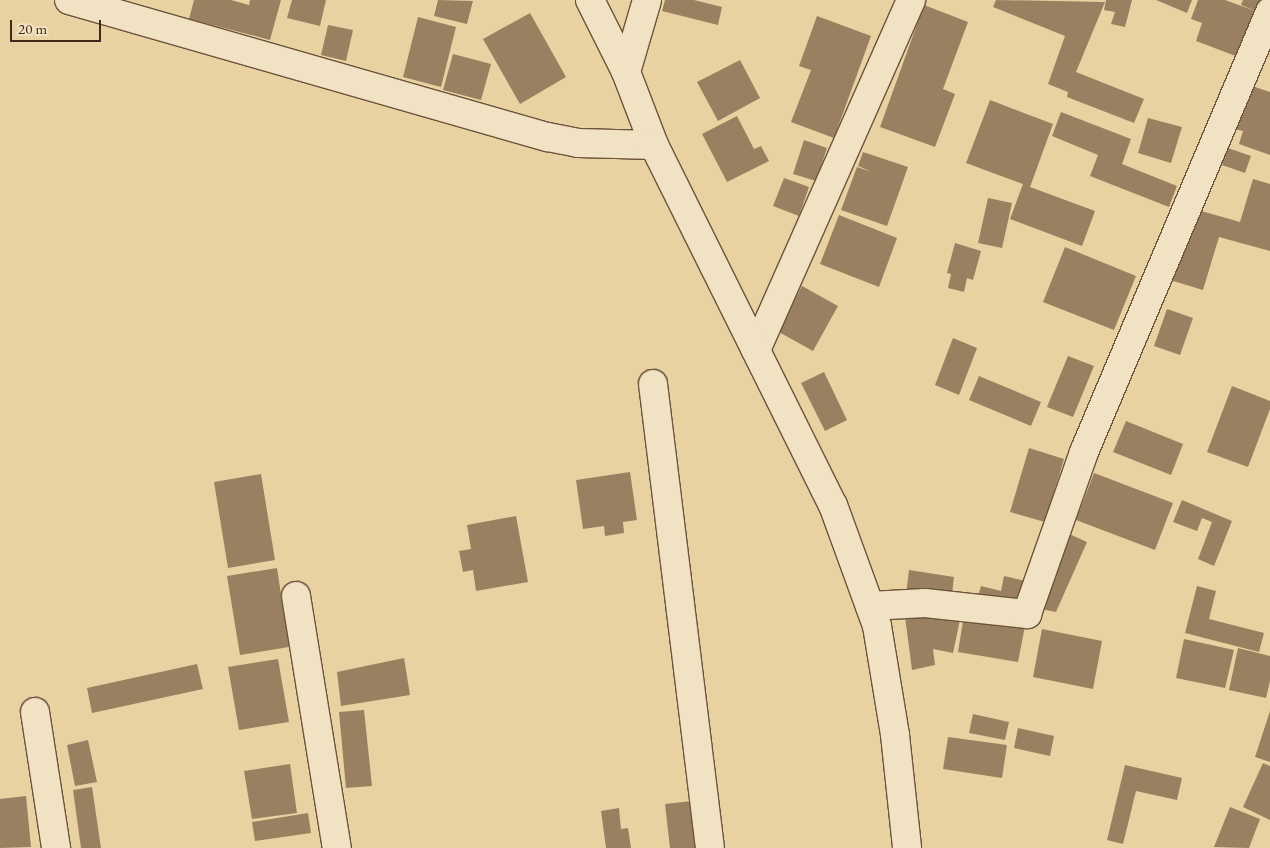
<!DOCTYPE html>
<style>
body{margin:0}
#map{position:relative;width:1270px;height:848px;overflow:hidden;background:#e8d2a2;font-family:"EB Garamond",serif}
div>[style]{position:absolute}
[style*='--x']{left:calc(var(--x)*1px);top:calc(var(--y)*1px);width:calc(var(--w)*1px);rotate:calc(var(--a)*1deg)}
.building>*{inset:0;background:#998061}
.roads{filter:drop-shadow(1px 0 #6d523c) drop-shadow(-1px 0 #6d523c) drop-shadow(0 1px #6d523c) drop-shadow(0 -1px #6d523c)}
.street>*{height:28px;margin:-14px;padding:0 14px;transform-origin:14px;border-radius:14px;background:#f0e2c3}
.secondary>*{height:28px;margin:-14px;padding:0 14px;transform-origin:14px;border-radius:14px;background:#f0e2c3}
span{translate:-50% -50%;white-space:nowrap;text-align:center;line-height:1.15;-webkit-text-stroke:4.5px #f0e2c3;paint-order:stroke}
.scale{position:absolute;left:10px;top:20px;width:91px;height:22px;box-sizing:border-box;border:2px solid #44271a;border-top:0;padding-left:6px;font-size:15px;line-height:18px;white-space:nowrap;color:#44271a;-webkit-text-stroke:4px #f0e2c3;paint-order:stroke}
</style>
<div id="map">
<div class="building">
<i style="clip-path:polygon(194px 0,231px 0,249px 5px,250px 0,281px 0,270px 40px,189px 19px)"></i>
<i style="clip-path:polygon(292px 0,326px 0,320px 26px,287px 18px)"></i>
<i style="clip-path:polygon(438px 0,473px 1px,467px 24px,434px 16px)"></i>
<i style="clip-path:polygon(665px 0,694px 0,722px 7px,718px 25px,662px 11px)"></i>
<i style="clip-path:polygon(996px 0,1105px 2px,1076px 72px,1144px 99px,1134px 123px,1067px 97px,1068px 92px,1048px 84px,1065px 36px,993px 7px)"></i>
<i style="clip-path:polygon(1106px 0,1132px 0,1125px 27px,1111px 24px,1115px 12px,1104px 10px)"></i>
<i style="clip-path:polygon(1156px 0,1192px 0,1187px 13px)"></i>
<i style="clip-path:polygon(1198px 0,1225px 0,1258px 12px,1241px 58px,1196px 41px,1202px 23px,1191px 19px)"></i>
<i style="clip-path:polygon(1243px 0,1263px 0,1258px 12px,1241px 5px)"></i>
<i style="clip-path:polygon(924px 5px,968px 22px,943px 89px,955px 94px,935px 147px,880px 127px)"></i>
<i style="clip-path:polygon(530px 13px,566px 77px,520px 104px,483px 39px)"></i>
<i style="clip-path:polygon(817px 16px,871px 36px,834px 138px,791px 122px,811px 70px,799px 66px)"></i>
<i style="clip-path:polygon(418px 17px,456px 27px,441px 87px,403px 77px)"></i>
<i style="clip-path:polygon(328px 25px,353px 30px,346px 61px,321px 55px)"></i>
<i style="clip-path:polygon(453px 54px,491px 64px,481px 100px,443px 90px)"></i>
<i style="clip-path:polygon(740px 60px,760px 98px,718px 121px,697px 82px)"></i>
<i style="clip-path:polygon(1249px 85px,1270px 92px,1270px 155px,1239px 144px,1243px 131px,1234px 129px)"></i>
<i style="clip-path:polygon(990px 100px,1053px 124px,1030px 187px,1095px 211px,1082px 246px,1010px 219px,1023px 184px,966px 163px)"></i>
<i style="clip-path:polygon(1061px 112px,1131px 139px,1122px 164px,1177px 186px,1169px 207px,1090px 176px,1098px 155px,1052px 136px)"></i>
<i style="clip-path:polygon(737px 116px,754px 149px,761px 146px,769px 161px,727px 182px,702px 134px)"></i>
<i style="clip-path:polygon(1148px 118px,1182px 127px,1171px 163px,1138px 153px)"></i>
<i style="clip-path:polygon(804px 140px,827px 148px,816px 181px,793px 174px)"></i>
<i style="clip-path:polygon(1228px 148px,1251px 156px,1245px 173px,1222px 165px)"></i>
<i style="clip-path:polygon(863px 152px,908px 167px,887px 226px,841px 210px,857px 167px,872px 172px,858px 166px)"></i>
<i style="clip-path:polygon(784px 178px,809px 187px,799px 216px,773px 206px)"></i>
<i style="clip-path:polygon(1253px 179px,1270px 184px,1270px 251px,1219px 237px,1203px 290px,1170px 280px,1191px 208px,1240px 222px)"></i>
<i style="clip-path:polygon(988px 198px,1012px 203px,1002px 248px,978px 243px)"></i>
<i style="clip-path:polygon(839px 215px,897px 238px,879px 287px,820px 264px)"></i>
<i style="clip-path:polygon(955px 243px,981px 251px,973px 280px,967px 278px,964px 292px,948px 288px,951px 274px,947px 273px)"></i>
<i style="clip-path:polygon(1065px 247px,1136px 276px,1114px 330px,1043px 302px)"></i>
<i style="clip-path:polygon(802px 286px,838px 306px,813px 351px,777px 331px)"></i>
<i style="clip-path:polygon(1167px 309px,1193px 318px,1180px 355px,1154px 346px)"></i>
<i style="clip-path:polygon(953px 338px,977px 348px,959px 395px,935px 385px)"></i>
<i style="clip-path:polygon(1068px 356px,1094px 366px,1073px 417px,1047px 407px)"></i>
<i style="clip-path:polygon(824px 372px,847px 420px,825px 431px,801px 383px)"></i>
<i style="clip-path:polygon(979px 376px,1041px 402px,1031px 426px,969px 400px)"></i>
<i style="clip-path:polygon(1232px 386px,1270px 401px,1270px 409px,1248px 467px,1207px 452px)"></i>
<i style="clip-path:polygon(1126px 421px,1183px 444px,1171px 475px,1113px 452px)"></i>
<i style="clip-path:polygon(1029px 448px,1064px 459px,1045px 522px,1010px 512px)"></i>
<i style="clip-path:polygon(630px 472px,637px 520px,623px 522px,624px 533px,605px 536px,604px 526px,583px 529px,576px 480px)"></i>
<i style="clip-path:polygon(1094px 473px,1173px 503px,1155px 550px,1076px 520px)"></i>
<i style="clip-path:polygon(261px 474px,275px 560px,228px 568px,214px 482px)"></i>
<i style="clip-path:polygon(1182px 500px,1232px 521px,1214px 566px,1198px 559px,1212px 522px,1202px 518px,1197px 531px,1173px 522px)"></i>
<i style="clip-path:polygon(516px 516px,528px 582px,476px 591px,473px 570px,463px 572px,459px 551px,471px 549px,467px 525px)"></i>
<i style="clip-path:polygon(1067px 533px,1087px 542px,1056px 612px,1036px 608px)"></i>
<i style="clip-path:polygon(277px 568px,289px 647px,240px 655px,227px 576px)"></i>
<i style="clip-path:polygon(909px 570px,954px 577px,951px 602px,906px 595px)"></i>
<i style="clip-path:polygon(1004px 576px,1025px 581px,1017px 613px,976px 603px,981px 586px,1001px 591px)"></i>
<i style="clip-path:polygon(1197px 586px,1216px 591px,1209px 619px,1264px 633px,1259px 652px,1185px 633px)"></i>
<i style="clip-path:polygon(904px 609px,961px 615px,953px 653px,933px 649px,935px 665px,912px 670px)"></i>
<i style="clip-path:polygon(964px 615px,1025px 626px,1018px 662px,958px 652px)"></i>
<i style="clip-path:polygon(1042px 629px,1102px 641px,1093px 689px,1033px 677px)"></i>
<i style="clip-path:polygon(1184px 639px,1234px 650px,1225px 688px,1176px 678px)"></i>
<i style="clip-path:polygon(1238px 648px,1270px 656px,1270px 681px,1266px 698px,1229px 690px)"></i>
<i style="clip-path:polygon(404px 658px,410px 695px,341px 706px,337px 672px)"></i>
<i style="clip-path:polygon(278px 659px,289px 722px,239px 730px,228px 667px)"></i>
<i style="clip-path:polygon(197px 664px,203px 689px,92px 713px,87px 688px)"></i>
<i style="clip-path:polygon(364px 710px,372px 786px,346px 788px,339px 712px)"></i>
<i style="clip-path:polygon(1270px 711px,1270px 762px,1255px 757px)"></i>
<i style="clip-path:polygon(973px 714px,1009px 722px,1005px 740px,969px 733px)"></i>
<i style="clip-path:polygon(1018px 728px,1054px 736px,1050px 756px,1014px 748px)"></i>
<i style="clip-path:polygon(948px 737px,1007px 745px,1002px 778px,943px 769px)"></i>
<i style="clip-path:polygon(88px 740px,97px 782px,75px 786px,67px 745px)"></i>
<i style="clip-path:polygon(1263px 763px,1270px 766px,1270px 820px,1243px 807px)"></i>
<i style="clip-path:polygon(290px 764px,297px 813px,252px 819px,244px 771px)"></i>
<i style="clip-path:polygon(1125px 765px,1182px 778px,1177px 800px,1136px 791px,1123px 844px,1107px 840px)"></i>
<i style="clip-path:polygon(92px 787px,101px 848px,81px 848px,73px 790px)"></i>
<i style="clip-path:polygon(26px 796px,31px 847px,0 848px,0 799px)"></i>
<i style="clip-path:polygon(692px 801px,697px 848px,670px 848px,665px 804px)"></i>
<i style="clip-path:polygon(1230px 807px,1260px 819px,1249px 848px,1214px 847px)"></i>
<i style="clip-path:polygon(619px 808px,621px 829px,628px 828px,631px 848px,606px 848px,601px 811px)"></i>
<i style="clip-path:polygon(308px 813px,311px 833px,255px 841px,252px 822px)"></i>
</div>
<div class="roads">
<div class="street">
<i style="--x:69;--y:0;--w:498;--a:16"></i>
<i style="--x:548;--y:137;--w:31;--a:11"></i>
<i style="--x:578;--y:143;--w:76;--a:1.5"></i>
<i style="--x:626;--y:72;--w:75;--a:-73.7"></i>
<i style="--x:756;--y:350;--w:383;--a:-66.1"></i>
<i style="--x:653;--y:384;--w:467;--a:83"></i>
<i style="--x:296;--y:596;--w:255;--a:80.8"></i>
<i style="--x:870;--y:606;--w:55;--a:-3.1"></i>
<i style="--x:925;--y:603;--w:103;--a:6.2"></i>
<i style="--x:1027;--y:614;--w:172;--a:-70.6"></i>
<i style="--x:1084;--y:452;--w:478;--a:-67.1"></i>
<i style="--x:35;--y:712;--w:138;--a:81.2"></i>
</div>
<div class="secondary">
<i style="--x:590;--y:0;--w:80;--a:63.4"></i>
<i style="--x:626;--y:72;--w:78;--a:69"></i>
<i style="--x:654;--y:145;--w:402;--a:63.6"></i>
<i style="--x:833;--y:505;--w:129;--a:70"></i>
<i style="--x:877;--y:626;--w:110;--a:80.6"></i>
<i style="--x:895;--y:735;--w:114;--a:83.9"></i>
</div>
</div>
<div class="scale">20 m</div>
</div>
